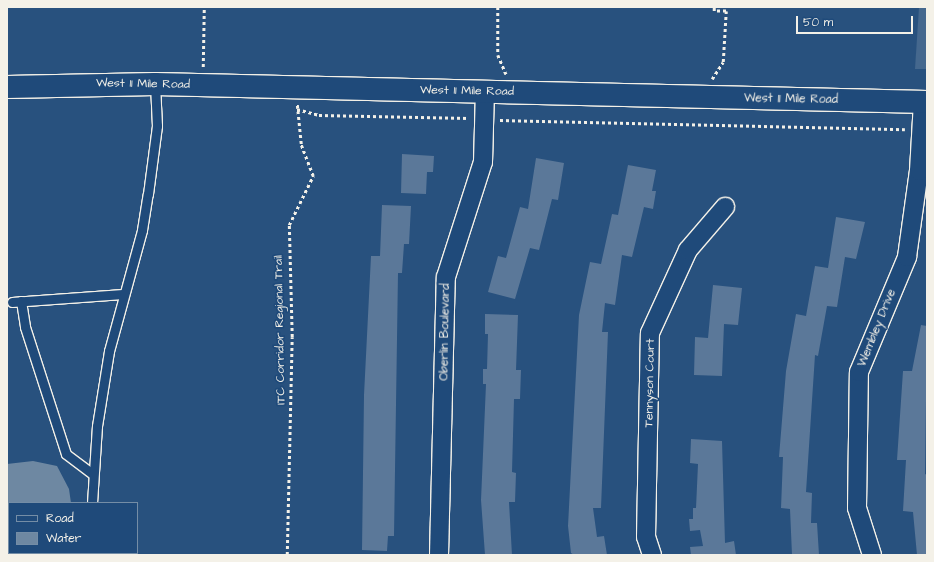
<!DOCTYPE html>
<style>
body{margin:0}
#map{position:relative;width:934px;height:562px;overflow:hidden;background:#28517e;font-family:"Architects Daughter",sans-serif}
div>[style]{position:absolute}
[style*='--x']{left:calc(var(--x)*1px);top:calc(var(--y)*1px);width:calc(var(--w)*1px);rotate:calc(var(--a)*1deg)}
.green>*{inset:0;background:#45688e}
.water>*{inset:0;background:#6e88a2}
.building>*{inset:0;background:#5b7899}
.path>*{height:2.5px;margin-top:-1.25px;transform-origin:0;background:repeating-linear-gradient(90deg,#f4f1e8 0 3px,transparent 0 6px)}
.roads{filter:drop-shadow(1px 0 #f4f1e8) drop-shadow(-1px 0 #f4f1e8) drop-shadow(0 1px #f4f1e8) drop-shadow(0 -1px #f4f1e8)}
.service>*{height:9px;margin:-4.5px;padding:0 4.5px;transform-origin:4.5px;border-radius:4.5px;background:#1f4a7a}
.minor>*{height:18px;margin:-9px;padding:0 9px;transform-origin:9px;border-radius:9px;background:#1f4a7a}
.tertiary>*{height:22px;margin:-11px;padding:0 11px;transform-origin:11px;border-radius:11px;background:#1f4a7a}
span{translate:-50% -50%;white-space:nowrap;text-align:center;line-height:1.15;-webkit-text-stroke:3.5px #1f4a7a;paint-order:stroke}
.street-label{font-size:12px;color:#f4f1e8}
.frame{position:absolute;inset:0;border:8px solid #f4f1e8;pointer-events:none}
.legend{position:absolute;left:8px;top:502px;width:130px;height:52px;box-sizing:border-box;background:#1f4a7a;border:1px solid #748da6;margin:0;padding:5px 7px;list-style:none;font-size:12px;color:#f4f1e8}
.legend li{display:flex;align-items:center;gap:8px;height:20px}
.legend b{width:20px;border:1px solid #748da6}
.scale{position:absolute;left:796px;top:16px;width:117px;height:18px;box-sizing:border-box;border:2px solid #f4f1e8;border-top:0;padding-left:5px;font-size:12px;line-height:14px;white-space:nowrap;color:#f4f1e8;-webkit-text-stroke:3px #1f4a7a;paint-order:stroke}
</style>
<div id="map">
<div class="green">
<i style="clip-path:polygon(919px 7px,927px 7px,927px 69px,915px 69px)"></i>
</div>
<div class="water">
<i style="clip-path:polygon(33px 461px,57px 466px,69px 489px,71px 503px,9px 503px,9px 553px,42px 553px,7px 555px,7px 464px)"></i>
</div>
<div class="building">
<i style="clip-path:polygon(402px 154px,434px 156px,433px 172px,427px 172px,426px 194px,401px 193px)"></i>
<i style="clip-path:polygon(536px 158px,564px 163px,558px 200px,552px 199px,539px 250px,530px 248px,515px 299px,488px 292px,498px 256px,506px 258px,520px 207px,528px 209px)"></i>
<i style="clip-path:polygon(628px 165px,656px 170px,652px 191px,656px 191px,653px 209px,644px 207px,632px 257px,622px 255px,615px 305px,605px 303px,602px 332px,608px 332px,601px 508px,593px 508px,597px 537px,604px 536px,607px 555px,574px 555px,571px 553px,568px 526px,579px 315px,590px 262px,601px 264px,612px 214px,618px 215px)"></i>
<i style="clip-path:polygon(382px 205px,411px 206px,409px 244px,404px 244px,402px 273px,398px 273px,394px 536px,388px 536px,387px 551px,362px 550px,364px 395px,371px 256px,380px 256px)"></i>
<i style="clip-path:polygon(836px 217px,865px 222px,856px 259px,845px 257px,837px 307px,827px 306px,818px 356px,815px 355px,806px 492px,812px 493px,811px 523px,817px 523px,819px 555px,792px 555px,790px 509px,781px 508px,783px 457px,779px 457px,786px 371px,796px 314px,806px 316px,815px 266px,828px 268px)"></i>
<i style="clip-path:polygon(713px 285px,742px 288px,738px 325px,724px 324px,722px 376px,694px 375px,695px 337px,708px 338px)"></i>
<i style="clip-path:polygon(485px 314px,518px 315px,516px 370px,521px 370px,520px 399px,514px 399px,512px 472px,516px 473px,515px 502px,509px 502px,512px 555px,485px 555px,481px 500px,486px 384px,483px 384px,483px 369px,487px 369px,488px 334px,485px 334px)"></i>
<i style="clip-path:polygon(921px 325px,927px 326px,925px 474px,927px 475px,927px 555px,917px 555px,913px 512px,903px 511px,906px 460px,897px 460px,903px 371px,912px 371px)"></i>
<i style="clip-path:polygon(691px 439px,722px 441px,725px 543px,734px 541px,736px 555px,691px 555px,690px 547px,703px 546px,700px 530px,690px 531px,689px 519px,693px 519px,693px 508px,696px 508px,698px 464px,690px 463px)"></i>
</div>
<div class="path">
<i style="--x:498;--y:7;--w:48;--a:90"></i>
<i style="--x:498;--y:55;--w:21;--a:67"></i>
<i style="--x:203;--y:67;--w:60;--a:-89"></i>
<i style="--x:712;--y:79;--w:20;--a:-57"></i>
<i style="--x:723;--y:62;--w:51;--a:-86.6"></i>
<i style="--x:726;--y:11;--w:12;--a:180"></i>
<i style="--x:714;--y:11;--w:4;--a:-90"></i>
<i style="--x:297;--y:109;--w:23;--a:15"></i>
<i style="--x:319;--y:115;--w:150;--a:1.1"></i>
<i style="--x:500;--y:120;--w:405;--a:1.3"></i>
<i style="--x:287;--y:555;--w:218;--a:-88.7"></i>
<i style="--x:292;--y:337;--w:112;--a:-91.5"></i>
<i style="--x:289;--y:225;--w:55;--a:-63.9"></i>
<i style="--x:313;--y:176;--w:34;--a:-111"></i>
<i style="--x:301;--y:144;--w:40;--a:-95.7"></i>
</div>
<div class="roads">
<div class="service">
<i style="--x:21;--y:301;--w:26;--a:81"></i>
<i style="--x:25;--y:327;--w:133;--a:72.1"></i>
<i style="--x:66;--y:454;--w:34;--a:37"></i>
<i style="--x:12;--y:302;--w:111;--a:-4.1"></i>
<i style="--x:92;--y:503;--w:77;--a:-86.3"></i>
<i style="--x:97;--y:426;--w:76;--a:-80.9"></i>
<i style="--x:109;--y:351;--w:125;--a:-74.7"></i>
<i style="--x:142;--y:230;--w:36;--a:-81"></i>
<i style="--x:148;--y:194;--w:69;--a:-82.5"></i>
<i style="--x:157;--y:126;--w:42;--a:-92.7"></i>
<i style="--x:91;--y:553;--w:2;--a:63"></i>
<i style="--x:74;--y:555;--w:3;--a:-45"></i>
</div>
<div class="minor">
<i style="--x:439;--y:555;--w:278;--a:-88.6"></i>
<i style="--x:446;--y:277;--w:121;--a:-72.2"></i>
<i style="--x:483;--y:162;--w:71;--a:-88.4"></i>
<i style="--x:652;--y:555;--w:19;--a:-108"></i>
<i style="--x:646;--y:537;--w:204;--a:-88.9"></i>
<i style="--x:650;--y:333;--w:91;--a:-65.4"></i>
<i style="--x:688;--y:250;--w:57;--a:-49.3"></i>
<i style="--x:872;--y:555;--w:49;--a:-107.7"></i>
<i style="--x:857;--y:508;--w:136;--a:-89.2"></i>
<i style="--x:859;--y:372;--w:125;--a:-67.3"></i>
<i style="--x:907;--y:257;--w:87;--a:-82.1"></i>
<i style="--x:919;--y:171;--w:69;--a:-86.7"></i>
</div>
<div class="tertiary">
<i style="--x:7;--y:87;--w:148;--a:-1.2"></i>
<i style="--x:155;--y:84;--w:772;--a:1.34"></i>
</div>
</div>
<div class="street-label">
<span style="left:143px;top:84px;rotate:1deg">West 11 Mile Road</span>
<span style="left:467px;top:91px;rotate:1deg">West 11 Mile Road</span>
<span style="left:791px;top:99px;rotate:1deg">West 11 Mile Road</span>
<span style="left:877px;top:328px;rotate:-68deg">Wembley Drive</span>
<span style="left:280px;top:330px;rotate:-91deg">ITC Corridor Regional Trail</span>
<span style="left:445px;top:332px;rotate:-89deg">Oberlin Boulevard</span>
<span style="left:650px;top:383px;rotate:-89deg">Tennyson Court</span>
</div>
<div class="frame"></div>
<ul class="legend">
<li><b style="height:5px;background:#1f4a7a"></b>Road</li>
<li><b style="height:11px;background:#6e88a2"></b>Water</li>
</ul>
<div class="scale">50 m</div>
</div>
